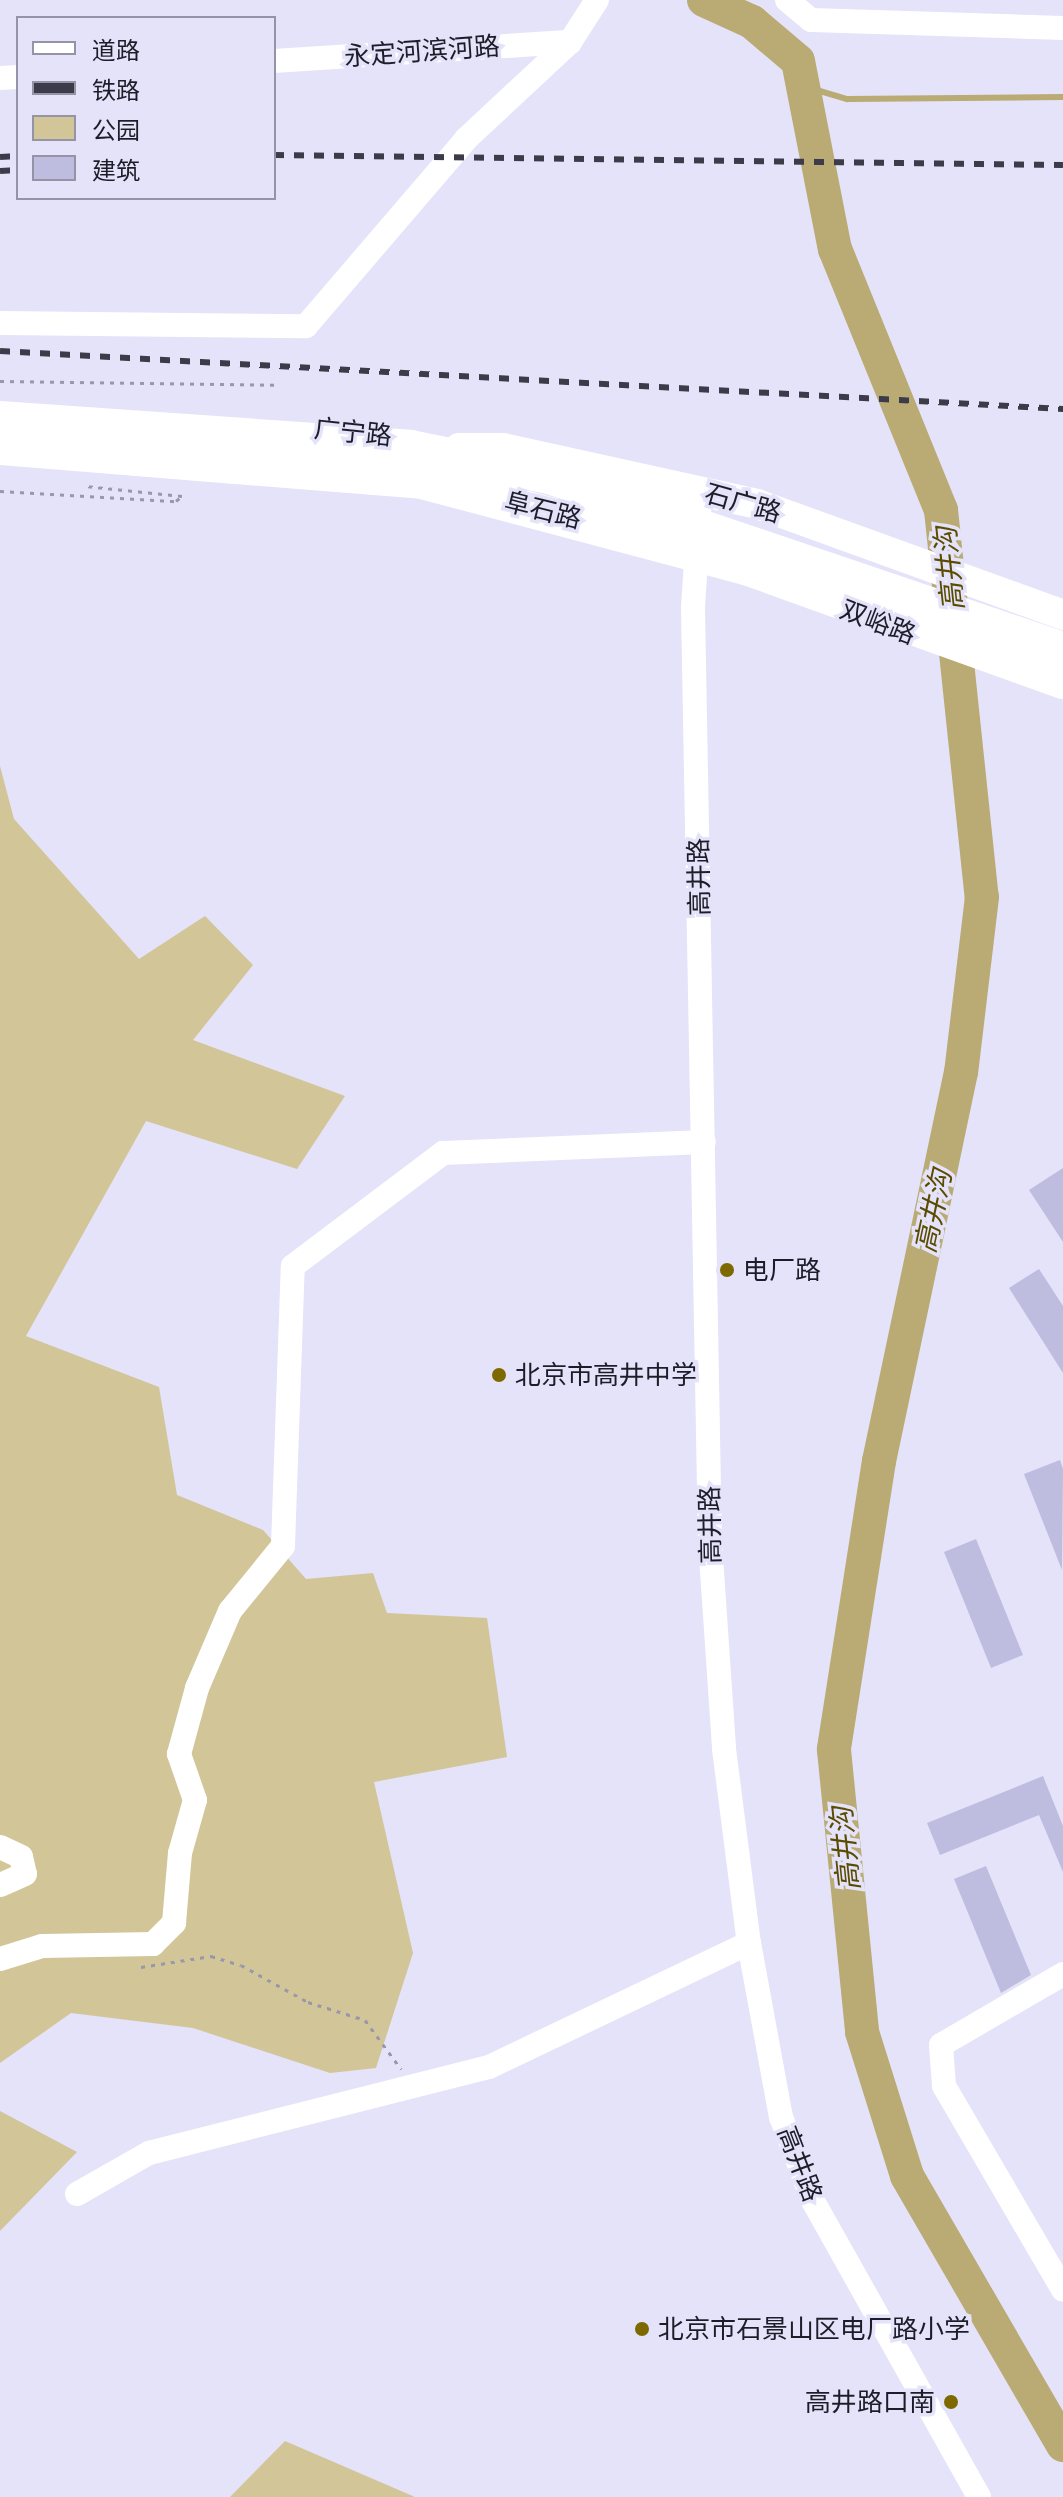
<!DOCTYPE html>
<meta charset="utf-8">
<style>
body{margin:0}
#map{position:relative;width:1063px;height:2497px;overflow:hidden;background:#e4e3f9;font-family:"Noto Sans","Noto Sans SC",sans-serif}
div>[style]{position:absolute}
[style*='--x']{left:calc(var(--x)*1px);top:calc(var(--y)*1px);width:calc(var(--w)*1px);rotate:calc(var(--a)*1deg)}
.green>*{inset:0;background:#d2c598}
.stream>*{height:6px;margin:-3px;padding:0 3px;transform-origin:3px;border-radius:3px;background:#b9ab73}
.river>*{height:34px;margin:-17px;padding:0 17px;transform-origin:17px;border-radius:17px;background:#b9ab73}
.building>*{inset:0;background:#bebcdf}
.path>*{height:3px;margin-top:-1.5px;transform-origin:0;background:repeating-linear-gradient(90deg,#9998aa 0 4px,transparent 0 10px)}
.minor>*{height:24px;margin:-12px;padding:0 12px;transform-origin:12px;border-radius:12px;background:#fff}
.major>*{height:30px;margin:-15px;padding:0 15px;transform-origin:15px;border-radius:15px;background:#fff}
.highway>*{height:36px;margin:-18px;padding:0 18px;transform-origin:18px;border-radius:18px;background:#fff}
.rail>*{height:6px;margin-top:-3px;transform-origin:0;background:repeating-linear-gradient(90deg,#3b3b49 0 10px,transparent 0 20px)}
.dots>*{width:22px;height:22px;translate:-50% -50%;box-sizing:border-box;border:4px solid #e4e3f9;border-radius:50%}
span{translate:-50% -50%;white-space:nowrap;text-align:center;line-height:1.15;-webkit-text-stroke:7px #e4e3f9;paint-order:stroke}
.street-label{font-size:26px;color:#1d1d29}
.poi-label{font-size:26px;color:#1d1d29}
.left{translate:0 -50%;text-align:left}
.right{translate:-100% -50%;text-align:right}
.water-label{font-size:28px;color:#5a4b01;font-style:italic}
.legend{position:absolute;left:16px;top:16px;width:260px;height:184px;box-sizing:border-box;background:#e4e3f9;border:2px solid #9494a6;margin:0;padding:10px 14px;list-style:none;font-size:24px;color:#1d1d29}
.legend li{display:flex;align-items:center;gap:16px;height:40px}
.legend b{width:40px;border:2px solid #9494a6}
</style>
<div id="map">
<div class="green">
<i style="clip-path:polygon(0 766px,14px 819px,139px 959px,205px 916px,253px 965px,193px 1040px,345px 1096px,297px 1169px,146px 1121px,26px 1336px,159px 1387px,177px 1495px,263px 1530px,306px 1579px,373px 1573px,387px 1613px,487px 1618px,507px 1757px,374px 1782px,413px 1953px,376px 2068px,330px 2073px,193px 2028px,71px 2013px,0 2063px)"></i>
<i style="clip-path:polygon(0 2111px,77px 2152px,0 2231px)"></i>
<i style="clip-path:polygon(285px 2441px,415px 2497px,230px 2497px)"></i>
</div>
<div class="stream">
<i style="--x:803;--y:86;--w:46;--a:16.5"></i>
<i style="--x:847;--y:99;--w:216;--a:-0.5"></i>
</div>
<div class="river">
<i style="--x:704;--y:0;--w:53;--a:24.6"></i>
<i style="--x:752;--y:22;--w:60;--a:40.3"></i>
<i style="--x:798;--y:61;--w:192;--a:78.9"></i>
<i style="--x:835;--y:249;--w:282;--a:67.9"></i>
<i style="--x:941;--y:510;--w:389;--a:84"></i>
<i style="--x:982;--y:897;--w:176;--a:96.8"></i>
<i style="--x:961;--y:1072;--w:398;--a:101.9"></i>
<i style="--x:879;--y:1461;--w:292;--a:98.9"></i>
<i style="--x:834;--y:1750;--w:283;--a:84.3"></i>
<i style="--x:862;--y:2032;--w:151;--a:72.6"></i>
<i style="--x:907;--y:2176;--w:311;--a:59.9"></i>
</div>
<div class="building">
<i style="clip-path:polygon(1063px 1168px,1063px 1242px,1029px 1190px)"></i>
<i style="clip-path:polygon(1039px 1269px,1063px 1306px,1063px 1373px,1009px 1288px)"></i>
<i style="clip-path:polygon(1060px 1460px,1063px 1469px,1062px 1570px,1024px 1474px)"></i>
<i style="clip-path:polygon(976px 1539px,1023px 1655px,991px 1668px,944px 1552px)"></i>
<i style="clip-path:polygon(1043px 1776px,1063px 1826px,1063px 1872px,1039px 1815px,940px 1855px,927px 1823px)"></i>
<i style="clip-path:polygon(986px 1866px,1031px 1975px,1001px 1993px,954px 1879px)"></i>
</div>
<div class="path">
<i style="--x:0;--y:381;--w:275;--a:0.8"></i>
<i style="--x:0;--y:491;--w:176;--a:3.3"></i>
<i style="--x:176;--y:501;--w:8;--a:-40"></i>
<i style="--x:182;--y:496;--w:97;--a:-174.1"></i>
<i style="--x:141;--y:1967;--w:71;--a:-8.9"></i>
<i style="--x:211;--y:1956;--w:31;--a:17"></i>
<i style="--x:241;--y:1965;--w:77;--a:28.9"></i>
<i style="--x:308;--y:2002;--w:60;--a:17.5"></i>
<i style="--x:365;--y:2020;--w:61;--a:53.7"></i>
</div>
<div class="minor">
<i style="--x:787;--y:0;--w:31;--a:40"></i>
<i style="--x:811;--y:20;--w:252;--a:1.8"></i>
<i style="--x:274;--y:61;--w:297;--a:-3.7"></i>
<i style="--x:0;--y:78;--w:18;--a:-3"></i>
<i style="--x:0;--y:323;--w:306;--a:0.6"></i>
<i style="--x:306;--y:326;--w:246;--a:-49.4"></i>
<i style="--x:466;--y:139;--w:142;--a:-43"></i>
<i style="--x:570;--y:42;--w:50;--a:-57.3"></i>
<i style="--x:700;--y:499;--w:109;--a:93.7"></i>
<i style="--x:693;--y:608;--w:934;--a:88.96"></i>
<i style="--x:710;--y:1542;--w:207;--a:86.1"></i>
<i style="--x:724;--y:1749;--w:196;--a:82.7"></i>
<i style="--x:749;--y:1943;--w:177;--a:79.6"></i>
<i style="--x:781;--y:2117;--w:90;--a:69.1"></i>
<i style="--x:813;--y:2201;--w:339;--a:60.7"></i>
<i style="--x:0;--y:1847;--w:23;--a:25"></i>
<i style="--x:21;--y:1857;--w:17;--a:77"></i>
<i style="--x:25;--y:1874;--w:27;--a:156"></i>
<i style="--x:0;--y:1959;--w:44;--a:-17.2"></i>
<i style="--x:42;--y:1946;--w:111;--a:-1"></i>
<i style="--x:153;--y:1944;--w:30;--a:-45"></i>
<i style="--x:174;--y:1923;--w:70;--a:-85.1"></i>
<i style="--x:180;--y:1853;--w:55;--a:-74.2"></i>
<i style="--x:195;--y:1800;--w:49;--a:-109.2"></i>
<i style="--x:179;--y:1754;--w:68;--a:-74.7"></i>
<i style="--x:197;--y:1688;--w:84;--a:-66.8"></i>
<i style="--x:230;--y:1611;--w:84;--a:-50.8"></i>
<i style="--x:283;--y:1546;--w:280;--a:-88"></i>
<i style="--x:293;--y:1266;--w:188;--a:-37"></i>
<i style="--x:443;--y:1153;--w:261;--a:-2.4"></i>
<i style="--x:1063;--y:1974;--w:141;--a:149.8"></i>
<i style="--x:941;--y:2045;--w:41;--a:85.8"></i>
<i style="--x:944;--y:2086;--w:236;--a:59.7"></i>
<i style="--x:77;--y:2194;--w:83;--a:-29.7"></i>
<i style="--x:149;--y:2153;--w:351;--a:-14.2"></i>
<i style="--x:489;--y:2067;--w:288;--a:-25.5"></i>
</div>
<div class="major">
<i style="--x:459;--y:448;--w:44;--a:0"></i>
<i style="--x:503;--y:448;--w:260;--a:12.4"></i>
<i style="--x:757;--y:504;--w:326;--a:19.9"></i>
</div>
<div class="highway">
<i style="--x:0;--y:419;--w:411;--a:4"></i>
<i style="--x:410;--y:448;--w:142;--a:11.4"></i>
<i style="--x:549;--y:476;--w:543;--a:18.7"></i>
<i style="--x:0;--y:447;--w:423;--a:4.6"></i>
<i style="--x:422;--y:481;--w:335;--a:14.9"></i>
<i style="--x:746;--y:567;--w:337;--a:19.8"></i>
</div>
<div class="rail">
<i style="--x:274;--y:155;--w:789;--a:0.73"></i>
<i style="--x:0;--y:157;--w:18;--a:-3"></i>
<i style="--x:0;--y:171;--w:18;--a:-3"></i>
<i style="--x:0;--y:351;--w:1065;--a:3.12"></i>
</div>
<div class="dots">
<i style="left:727px;top:1270px;background:#7e6900"></i>
<i style="left:499px;top:1375px;background:#7e6900"></i>
<i style="left:642px;top:2329px;background:#7e6900"></i>
<i style="left:951px;top:2402px;background:#7e6900"></i>
</div>
<div class="street-label">
<span style="left:422px;top:51px;rotate:-4deg">永定河滨河路</span>
<span style="left:353px;top:432px;rotate:6deg">广宁路</span>
<span style="left:743px;top:503px;rotate:16deg">石广路</span>
<span style="left:543px;top:510px;rotate:14deg">阜石路</span>
<span style="left:878px;top:622px;rotate:21deg">双峪路</span>
<span style="left:699px;top:877px;rotate:-91deg">高井路</span>
<span style="left:710px;top:1525px;rotate:-91deg">高井路</span>
<span style="left:800px;top:2164px;rotate:69deg">高井路</span>
</div>
<div class="poi-label">
<span class="left" style="left:743px;top:1270px">电厂路</span>
<span class="left" style="left:515px;top:1375px">北京市高井中学</span>
<span class="left" style="left:658px;top:2329px">北京市石景山区电厂路小学</span>
<span class="right" style="left:935px;top:2402px">高井路口南</span>
</div>
<div class="water-label">
<span style="left:948px;top:569px;rotate:-96deg">高井沟</span>
<span style="left:932px;top:1211px;rotate:-78deg">高井沟</span>
<span style="left:844px;top:1849px;rotate:-96deg">高井沟</span>
</div>
<ul class="legend">
<li><b style="height:10px;background:#fff"></b>道路</li>
<li><b style="height:10px;background:#3b3b49"></b>铁路</li>
<li><b style="height:22px;background:#d2c598"></b>公园</li>
<li><b style="height:22px;background:#bebcdf"></b>建筑</li>
</ul>
</div>
